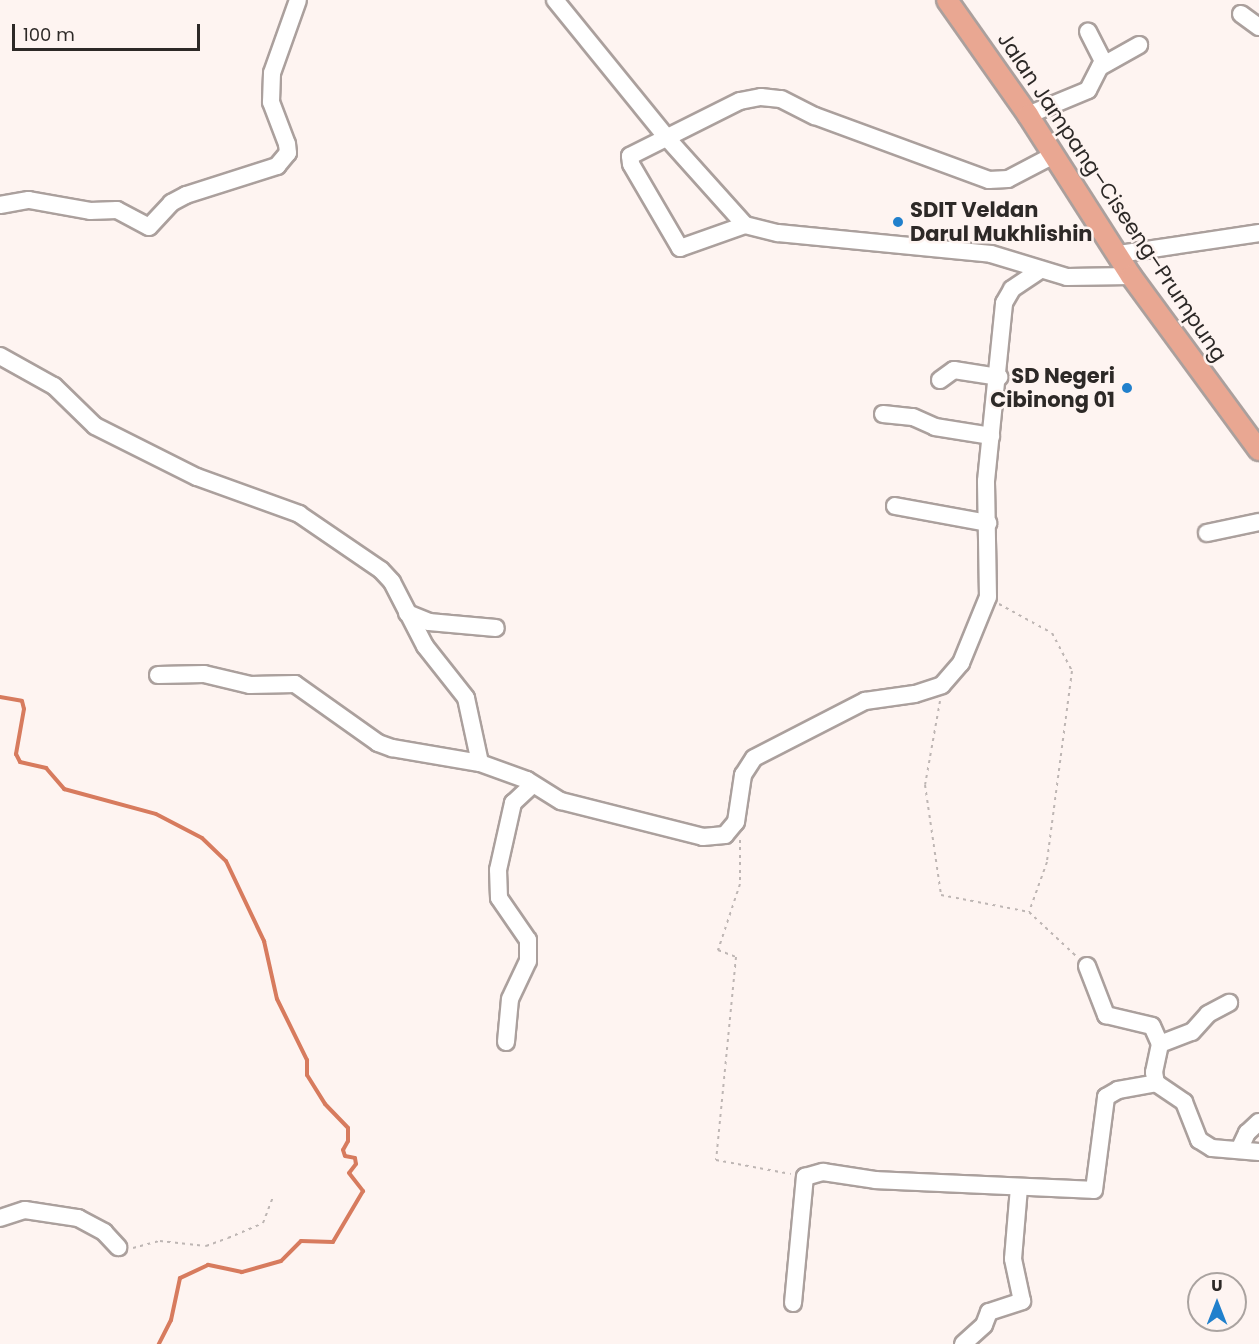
<!DOCTYPE html>
<meta charset="utf-8">
<style>
body{margin:0}
#map{position:relative;width:1259px;height:1344px;overflow:hidden;background:#fef4f1;font-family:Poppins,sans-serif}
div>[style]{position:absolute}
[style*='--x']{left:calc(var(--x)*1px);top:calc(var(--y)*1px);width:calc(var(--w)*1px);rotate:calc(var(--a)*1deg)}
.stream>*{height:4px;margin:-2px;padding:0 2px;transform-origin:2px;border-radius:2px;background:#d77b5e}
.path>*{height:2px;margin-top:-1px;transform-origin:0;background:repeating-linear-gradient(90deg,#beb6b4 0 3px,transparent 0 7.5px)}
.roads{filter:drop-shadow(2px 0 #aba09d) drop-shadow(-2px 0 #aba09d) drop-shadow(0 2px #aba09d) drop-shadow(0 -2px #aba09d)}
.minor>*{height:16px;margin:-8px;padding:0 8px;transform-origin:8px;border-radius:8px;background:#fff}
.major>*{height:20px;margin:-10px;padding:0 10px;transform-origin:10px;border-radius:10px;background:#e9a792}
.dots>*{width:16px;height:16px;translate:-50% -50%;box-sizing:border-box;border:3px solid #fef4f1;border-radius:50%}
span{translate:-50% -50%;white-space:nowrap;text-align:center;line-height:1.15;-webkit-text-stroke:5px #fef4f1;paint-order:stroke}
.street-label{font-size:21px;color:#2d2927}
.poi-label{font-size:21px;color:#2d2927;font-weight:700}
.left{translate:0 -50%;text-align:left}
.right{translate:-100% -50%;text-align:right}
.north{position:absolute;left:1187px;top:1272px;width:60px;height:60px;box-sizing:border-box;background:#fef4f1;border:2px solid #aaa3a0;border-radius:50%;rotate:0deg;font-size:16px;font-weight:700;line-height:24px;text-align:center;color:#2d2927}
.north::after{content:'';display:block;margin:auto;width:21px;height:27px;background:#2180cc;clip-path:polygon(50% 0,100% 100%,50% 72%,0 100%)}
.scale{position:absolute;left:12px;top:24px;width:188px;height:27px;box-sizing:border-box;border:3px solid #2d2927;border-top:0;padding-left:8px;font-size:18px;line-height:21px;white-space:nowrap;color:#2d2927;-webkit-text-stroke:4px #fef4f1;paint-order:stroke}
</style>
<div id="map">
<div class="stream">
<i style="--x:0;--y:697;--w:22;--a:10"></i>
<i style="--x:22;--y:701;--w:8;--a:76"></i>
<i style="--x:24;--y:709;--w:46;--a:100.1"></i>
<i style="--x:16;--y:754;--w:9;--a:63"></i>
<i style="--x:20;--y:762;--w:27;--a:13"></i>
<i style="--x:46;--y:768;--w:28;--a:49"></i>
<i style="--x:64;--y:789;--w:95;--a:15.2"></i>
<i style="--x:156;--y:814;--w:52;--a:27.6"></i>
<i style="--x:202;--y:838;--w:33;--a:44"></i>
<i style="--x:226;--y:861;--w:89;--a:64.6"></i>
<i style="--x:264;--y:941;--w:59;--a:77.4"></i>
<i style="--x:277;--y:999;--w:68;--a:63.8"></i>
<i style="--x:307;--y:1060;--w:15;--a:90"></i>
<i style="--x:307;--y:1075;--w:34;--a:58"></i>
<i style="--x:325;--y:1104;--w:33;--a:46"></i>
<i style="--x:348;--y:1128;--w:13;--a:90"></i>
<i style="--x:348;--y:1141;--w:10;--a:119"></i>
<i style="--x:343;--y:1150;--w:6;--a:72"></i>
<i style="--x:345;--y:1156;--w:10;--a:11"></i>
<i style="--x:355;--y:1158;--w:6;--a:81"></i>
<i style="--x:356;--y:1164;--w:11;--a:128"></i>
<i style="--x:349;--y:1173;--w:23;--a:52"></i>
<i style="--x:363;--y:1191;--w:59;--a:120.5"></i>
<i style="--x:333;--y:1242;--w:32;--a:-178"></i>
<i style="--x:301;--y:1241;--w:28;--a:135"></i>
<i style="--x:281;--y:1261;--w:41;--a:164.2"></i>
<i style="--x:242;--y:1272;--w:35;--a:-168"></i>
<i style="--x:208;--y:1265;--w:31;--a:155"></i>
<i style="--x:180;--y:1278;--w:43;--a:102.1"></i>
<i style="--x:171;--y:1320;--w:27;--a:117"></i>
</div>
<div class="path">
<i style="--x:999;--y:604;--w:60;--a:28.7"></i>
<i style="--x:1052;--y:633;--w:43;--a:62.2"></i>
<i style="--x:1072;--y:671;--w:193;--a:97.5"></i>
<i style="--x:1047;--y:862;--w:53;--a:109.8"></i>
<i style="--x:1029;--y:912;--w:64;--a:43.1"></i>
<i style="--x:940;--y:701;--w:85;--a:100.1"></i>
<i style="--x:925;--y:785;--w:111;--a:81.7"></i>
<i style="--x:941;--y:895;--w:90;--a:10.9"></i>
<i style="--x:740;--y:840;--w:44;--a:90"></i>
<i style="--x:740;--y:884;--w:70;--a:108.4"></i>
<i style="--x:718;--y:950;--w:19;--a:21"></i>
<i style="--x:736;--y:957;--w:204;--a:95.6"></i>
<i style="--x:716;--y:1160;--w:76;--a:10.6"></i>
<i style="--x:133;--y:1248;--w:28;--a:-15"></i>
<i style="--x:160;--y:1241;--w:46;--a:6.2"></i>
<i style="--x:206;--y:1246;--w:23;--a:-20"></i>
<i style="--x:228;--y:1238;--w:38;--a:-23"></i>
<i style="--x:263;--y:1223;--w:28;--a:-69"></i>
</div>
<div class="roads">
<div class="minor">
<i style="--x:555;--y:0;--w:178;--a:50.9"></i>
<i style="--x:667;--y:138;--w:117;--a:48.1"></i>
<i style="--x:745;--y:225;--w:34;--a:14"></i>
<i style="--x:778;--y:233;--w:214;--a:5.6"></i>
<i style="--x:991;--y:254;--w:79;--a:16.8"></i>
<i style="--x:1067;--y:277;--w:64;--a:-0.9"></i>
<i style="--x:1241;--y:14;--w:22;--a:36"></i>
<i style="--x:1100;--y:67;--w:45;--a:-29.4"></i>
<i style="--x:1028;--y:115;--w:65;--a:-22.6"></i>
<i style="--x:1088;--y:90;--w:33;--a:-63"></i>
<i style="--x:1103;--y:61;--w:33;--a:-117"></i>
<i style="--x:0;--y:205;--w:29;--a:-10"></i>
<i style="--x:29;--y:200;--w:62;--a:10.2"></i>
<i style="--x:90;--y:211;--w:27;--a:-2"></i>
<i style="--x:117;--y:210;--w:36;--a:28"></i>
<i style="--x:149;--y:227;--w:33;--a:-47"></i>
<i style="--x:171;--y:203;--w:17;--a:-28"></i>
<i style="--x:186;--y:195;--w:96;--a:-17.7"></i>
<i style="--x:277;--y:166;--w:17;--a:-50"></i>
<i style="--x:288;--y:153;--w:9;--a:-96"></i>
<i style="--x:287;--y:144;--w:45;--a:-110.9"></i>
<i style="--x:271;--y:102;--w:29;--a:-88"></i>
<i style="--x:272;--y:73;--w:77;--a:-70.4"></i>
<i style="--x:745;--y:225;--w:69;--a:160.5"></i>
<i style="--x:680;--y:248;--w:97;--a:-120.3"></i>
<i style="--x:631;--y:164;--w:8;--a:-97"></i>
<i style="--x:630;--y:156;--w:123;--a:-26.6"></i>
<i style="--x:740;--y:101;--w:21;--a:-11"></i>
<i style="--x:761;--y:97;--w:20;--a:6"></i>
<i style="--x:781;--y:99;--w:38;--a:27"></i>
<i style="--x:815;--y:116;--w:185;--a:20.2"></i>
<i style="--x:989;--y:180;--w:19;--a:-3"></i>
<i style="--x:1008;--y:179;--w:52;--a:-27.6"></i>
<i style="--x:1119;--y:254;--w:142;--a:-8.5"></i>
<i style="--x:0;--y:356;--w:62;--a:29.1"></i>
<i style="--x:54;--y:386;--w:57;--a:44.3"></i>
<i style="--x:95;--y:426;--w:114;--a:26.6"></i>
<i style="--x:197;--y:477;--w:109;--a:19.9"></i>
<i style="--x:299;--y:514;--w:99;--a:34.3"></i>
<i style="--x:381;--y:570;--w:16;--a:47"></i>
<i style="--x:392;--y:582;--w:72;--a:62.7"></i>
<i style="--x:425;--y:646;--w:66;--a:51.7"></i>
<i style="--x:466;--y:698;--w:66;--a:77.8"></i>
<i style="--x:940;--y:380;--w:17;--a:-36"></i>
<i style="--x:954;--y:370;--w:46;--a:8.8"></i>
<i style="--x:883;--y:414;--w:30;--a:6"></i>
<i style="--x:913;--y:417;--w:24;--a:24"></i>
<i style="--x:935;--y:427;--w:57;--a:9.1"></i>
<i style="--x:895;--y:506;--w:95;--a:10.4"></i>
<i style="--x:1207;--y:533;--w:53;--a:-11.9"></i>
<i style="--x:407;--y:613;--w:24;--a:22"></i>
<i style="--x:429;--y:622;--w:67;--a:5.1"></i>
<i style="--x:158;--y:675;--w:46;--a:-1.2"></i>
<i style="--x:204;--y:674;--w:47;--a:13.4"></i>
<i style="--x:250;--y:685;--w:45;--a:-1.3"></i>
<i style="--x:295;--y:684;--w:102;--a:35.4"></i>
<i style="--x:378;--y:743;--w:15;--a:20"></i>
<i style="--x:392;--y:748;--w:89;--a:9.7"></i>
<i style="--x:480;--y:763;--w:50;--a:19.9"></i>
<i style="--x:527;--y:780;--w:40;--a:32"></i>
<i style="--x:561;--y:801;--w:146;--a:14.2"></i>
<i style="--x:703;--y:837;--w:22;--a:-5"></i>
<i style="--x:725;--y:835;--w:17;--a:-50"></i>
<i style="--x:736;--y:822;--w:48;--a:-81.5"></i>
<i style="--x:743;--y:775;--w:20;--a:-57"></i>
<i style="--x:754;--y:758;--w:125;--a:-27.2"></i>
<i style="--x:865;--y:701;--w:50;--a:-8"></i>
<i style="--x:915;--y:694;--w:28;--a:-18"></i>
<i style="--x:942;--y:685;--w:29;--a:-49"></i>
<i style="--x:961;--y:663;--w:71;--a:-67.8"></i>
<i style="--x:988;--y:597;--w:116;--a:-91"></i>
<i style="--x:986;--y:481;--w:179;--a:-84.2"></i>
<i style="--x:1004;--y:303;--w:16;--a:-60"></i>
<i style="--x:1012;--y:289;--w:34;--a:-34"></i>
<i style="--x:1087;--y:966;--w:53;--a:68.8"></i>
<i style="--x:1106;--y:1015;--w:47;--a:13.4"></i>
<i style="--x:1152;--y:1026;--w:20;--a:66"></i>
<i style="--x:1160;--y:1044;--w:29;--a:102"></i>
<i style="--x:1154;--y:1072;--w:11;--a:80"></i>
<i style="--x:1156;--y:1083;--w:34;--a:34"></i>
<i style="--x:1184;--y:1102;--w:41;--a:68.5"></i>
<i style="--x:1199;--y:1140;--w:15;--a:32"></i>
<i style="--x:1212;--y:1148;--w:47;--a:4.9"></i>
<i style="--x:506;--y:1042;--w:43;--a:-84.7"></i>
<i style="--x:510;--y:999;--w:42;--a:-64.7"></i>
<i style="--x:528;--y:961;--w:21;--a:-90"></i>
<i style="--x:528;--y:940;--w:51;--a:-124.6"></i>
<i style="--x:499;--y:898;--w:28;--a:-92"></i>
<i style="--x:498;--y:870;--w:69;--a:-77.4"></i>
<i style="--x:513;--y:803;--w:26;--a:-43"></i>
<i style="--x:1160;--y:1044;--w:34;--a:-21"></i>
<i style="--x:1192;--y:1032;--w:24;--a:-48"></i>
<i style="--x:1208;--y:1014;--w:24;--a:-28"></i>
<i style="--x:1239;--y:1150;--w:19;--a:-65"></i>
<i style="--x:1247;--y:1133;--w:16;--a:-43"></i>
<i style="--x:0;--y:1218;--w:26;--a:-18"></i>
<i style="--x:25;--y:1210;--w:54;--a:8.6"></i>
<i style="--x:78;--y:1218;--w:30;--a:28"></i>
<i style="--x:104;--y:1232;--w:21;--a:47"></i>
<i style="--x:793;--y:1303;--w:127;--a:-84.6"></i>
<i style="--x:805;--y:1177;--w:19;--a:-16"></i>
<i style="--x:823;--y:1172;--w:54;--a:8.6"></i>
<i style="--x:876;--y:1180;--w:218;--a:2.6"></i>
<i style="--x:1094;--y:1190;--w:94;--a:-82.6"></i>
<i style="--x:1106;--y:1097;--w:14;--a:-30"></i>
<i style="--x:1118;--y:1090;--w:39;--a:-10"></i>
<i style="--x:963;--y:1344;--w:28;--a:-42"></i>
<i style="--x:984;--y:1325;--w:14;--a:-69"></i>
<i style="--x:989;--y:1312;--w:35;--a:-18"></i>
<i style="--x:1022;--y:1301;--w:43;--a:-102.1"></i>
<i style="--x:1013;--y:1259;--w:72;--a:-85.2"></i>
</div>
<div class="major">
<i style="--x:947;--y:0;--w:141;--a:54.8"></i>
<i style="--x:1028;--y:115;--w:191;--a:57.4"></i>
<i style="--x:1131;--y:276;--w:216;--a:53.7"></i>
</div>
</div>
<div class="dots">
<i style="left:898px;top:222px;background:#2180cc"></i>
<i style="left:1127px;top:388px;background:#2180cc"></i>
</div>
<div class="street-label">
<span style="left:1112px;top:197px;rotate:56deg">Jalan Jampang–Ciseeng–Prumpung</span>
</div>
<div class="poi-label">
<span class="left" style="left:910px;top:222px">SDIT Veldan<br>Darul Mukhlishin</span>
<span class="right" style="left:1115px;top:388px">SD Negeri<br>Cibinong 01</span>
</div>
<div class="north">U</div>
<div class="scale">100 m</div>
</div>
